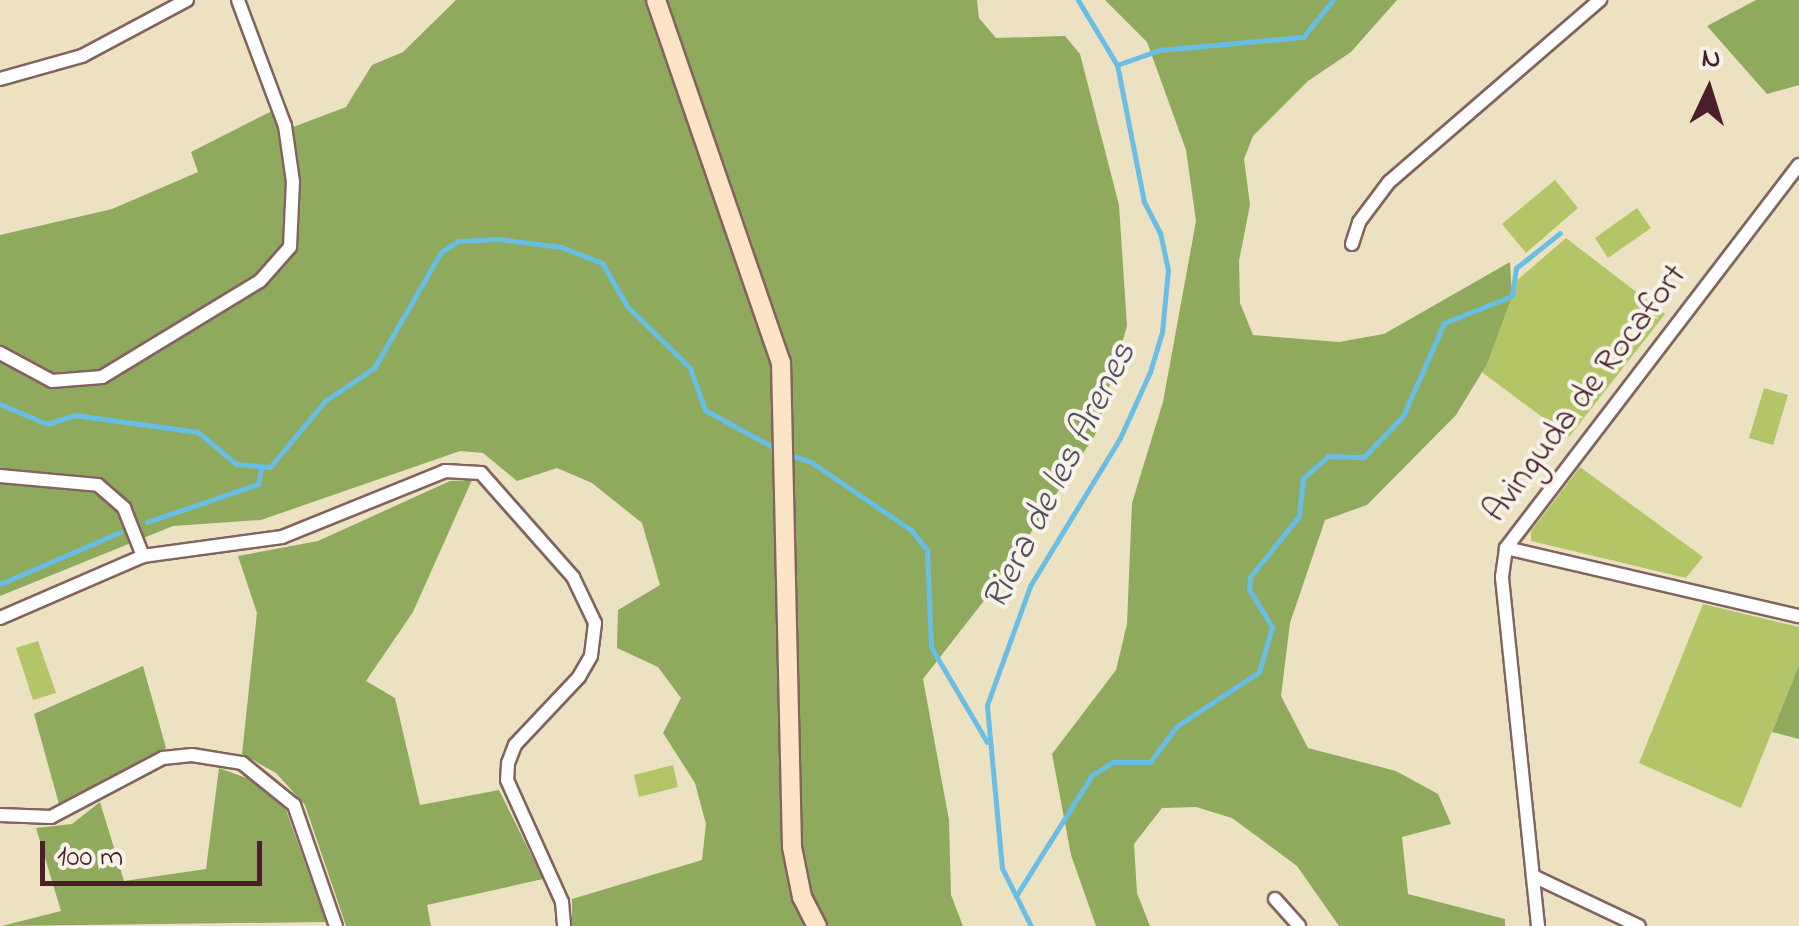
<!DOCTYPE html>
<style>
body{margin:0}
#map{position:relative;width:1799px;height:926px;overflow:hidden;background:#ece1c1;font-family:"Indie Flower",sans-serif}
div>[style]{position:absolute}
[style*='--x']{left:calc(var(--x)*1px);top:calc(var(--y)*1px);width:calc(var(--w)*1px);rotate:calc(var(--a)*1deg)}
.green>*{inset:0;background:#b4c568}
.forest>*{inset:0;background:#8faa5c}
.stream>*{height:5px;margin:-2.5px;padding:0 2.5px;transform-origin:2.5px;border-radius:2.5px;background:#69bee6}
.roads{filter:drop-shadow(2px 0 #836360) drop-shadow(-2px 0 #836360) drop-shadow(0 2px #836360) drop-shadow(0 -2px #836360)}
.street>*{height:12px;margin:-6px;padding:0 6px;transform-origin:6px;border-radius:6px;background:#fff}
.secondary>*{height:18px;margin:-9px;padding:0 9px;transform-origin:9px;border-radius:9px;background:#fee4c6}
span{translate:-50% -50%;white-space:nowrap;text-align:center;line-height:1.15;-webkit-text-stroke:8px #f7f3e8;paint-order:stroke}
.street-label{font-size:35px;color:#4a1f2b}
.water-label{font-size:38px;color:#534f63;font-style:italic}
.north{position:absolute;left:1659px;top:40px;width:100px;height:100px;-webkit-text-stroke:8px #f7f3e8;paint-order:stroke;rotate:4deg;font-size:28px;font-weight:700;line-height:40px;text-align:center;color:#4a1f2b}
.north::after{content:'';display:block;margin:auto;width:35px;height:45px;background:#4a1f2b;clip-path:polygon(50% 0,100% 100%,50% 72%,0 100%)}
.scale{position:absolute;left:40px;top:841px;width:222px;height:45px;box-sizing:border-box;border:5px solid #4a1f2b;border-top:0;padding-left:12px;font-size:30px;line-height:35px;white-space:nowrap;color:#4a1f2b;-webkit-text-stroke:8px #f7f3e8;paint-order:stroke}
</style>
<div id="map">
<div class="green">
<i style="clip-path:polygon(1555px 180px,1578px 208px,1526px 253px,1502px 224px)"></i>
<i style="clip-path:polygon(1637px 208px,1651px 228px,1608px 258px,1595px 238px)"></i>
<i style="clip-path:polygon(1566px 238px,1665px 314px,1569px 437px,1452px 350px,1500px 295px)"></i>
<i style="clip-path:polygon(1764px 388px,1788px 395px,1773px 445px,1749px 438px)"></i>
<i style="clip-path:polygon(1580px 467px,1703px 557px,1686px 578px,1531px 541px,1531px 531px)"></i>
<i style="clip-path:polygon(1703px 604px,1799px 627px,1799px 665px,1741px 808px,1639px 763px)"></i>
<i style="clip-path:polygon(38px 641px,56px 693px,33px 700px,16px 648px)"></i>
<i style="clip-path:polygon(673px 765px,678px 787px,639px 797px,634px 775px)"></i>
</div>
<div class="forest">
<i style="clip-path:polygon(456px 0,977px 0,979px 18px,996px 38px,1065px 36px,1080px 54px,1119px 205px,1127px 326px,1095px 435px,997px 584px,923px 679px,949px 820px,951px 895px,963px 926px,572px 926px,572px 899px,702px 860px,706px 824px,695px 783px,663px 733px,681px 698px,658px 667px,617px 648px,618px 610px,660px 585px,642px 523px,592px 483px,557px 468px,517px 481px,483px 453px,460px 451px,261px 520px,173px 526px,0 596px,0 235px,112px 209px,198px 172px,191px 152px,274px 110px,280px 132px,346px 107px,372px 65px,403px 52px)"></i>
<i style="clip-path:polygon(1105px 0,1397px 0,1351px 52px,1308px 81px,1253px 136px,1244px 159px,1250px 205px,1239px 261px,1240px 303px,1253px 335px,1339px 342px,1384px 334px,1510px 262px,1512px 296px,1487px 364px,1456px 415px,1367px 505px,1325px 520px,1290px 623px,1281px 696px,1308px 748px,1396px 771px,1438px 794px,1451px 824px,1402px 837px,1408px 894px,1505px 919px,1505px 926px,1339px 926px,1297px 866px,1232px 818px,1196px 807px,1162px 808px,1134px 844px,1137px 893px,1150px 926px,1096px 926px,1071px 855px,1052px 754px,1116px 670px,1127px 624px,1132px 503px,1163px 402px,1196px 221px,1186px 150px,1147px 42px)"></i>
<i style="clip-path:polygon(1756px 0,1799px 0,1799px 85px,1767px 94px,1707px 26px)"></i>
<i style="clip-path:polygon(472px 480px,413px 612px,366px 681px,395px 698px,420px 805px,499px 790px,543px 879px,427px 905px,431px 926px,346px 926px,305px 805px,276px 773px,242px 754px,257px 613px,238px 556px,318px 541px,450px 481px)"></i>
<i style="clip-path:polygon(1799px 665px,1799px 739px,1772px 732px)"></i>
<i style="clip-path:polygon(143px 666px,166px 748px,59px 804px,34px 714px)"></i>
<i style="clip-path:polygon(219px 768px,252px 780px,286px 810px,326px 922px,2px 926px,61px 911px,36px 828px,72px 824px,100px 802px,124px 881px,206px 869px)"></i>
</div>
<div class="stream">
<i style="--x:1117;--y:65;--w:45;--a:-19.7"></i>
<i style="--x:1159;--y:50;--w:145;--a:-5.2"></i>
<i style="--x:1303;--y:37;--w:48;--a:-51"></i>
<i style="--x:0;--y:404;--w:51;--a:23.1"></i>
<i style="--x:47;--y:424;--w:28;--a:-18"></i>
<i style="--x:74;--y:415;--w:125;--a:7.8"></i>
<i style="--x:198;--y:432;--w:50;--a:40.1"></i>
<i style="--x:236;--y:464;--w:34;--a:5"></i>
<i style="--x:270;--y:467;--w:86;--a:-50.2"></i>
<i style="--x:325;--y:401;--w:59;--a:-34"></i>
<i style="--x:374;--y:368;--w:134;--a:-60"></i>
<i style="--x:441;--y:252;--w:20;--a:-33"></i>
<i style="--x:458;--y:241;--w:40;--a:-2.9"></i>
<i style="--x:498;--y:239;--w:64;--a:7.2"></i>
<i style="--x:561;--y:247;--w:44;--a:21.3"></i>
<i style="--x:602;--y:263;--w:50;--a:59.8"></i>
<i style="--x:627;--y:306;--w:88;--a:44.5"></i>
<i style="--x:690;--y:368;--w:45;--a:70.3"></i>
<i style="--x:705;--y:410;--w:83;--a:28.7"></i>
<i style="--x:788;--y:454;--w:24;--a:19"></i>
<i style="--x:811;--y:462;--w:121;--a:34.2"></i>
<i style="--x:911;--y:530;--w:26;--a:51"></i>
<i style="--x:927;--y:550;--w:97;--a:87.6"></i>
<i style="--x:931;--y:647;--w:110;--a:59.5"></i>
<i style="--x:147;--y:522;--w:117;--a:-18.9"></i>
<i style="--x:258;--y:484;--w:14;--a:-78"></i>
<i style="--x:0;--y:584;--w:131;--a:-23.4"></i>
<i style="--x:1016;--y:896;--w:143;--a:-57.9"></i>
<i style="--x:1092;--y:775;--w:25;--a:-32"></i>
<i style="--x:1113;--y:762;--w:37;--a:0"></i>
<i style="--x:1150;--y:762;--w:45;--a:-53.1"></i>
<i style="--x:1177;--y:726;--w:98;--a:-33.4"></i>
<i style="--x:1259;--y:672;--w:47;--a:-73.9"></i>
<i style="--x:1272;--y:627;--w:44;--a:-121.2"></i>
<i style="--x:1249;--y:589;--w:12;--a:-85"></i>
<i style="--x:1250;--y:577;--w:78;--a:-51.2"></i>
<i style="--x:1299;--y:516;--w:38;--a:-84"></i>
<i style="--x:1303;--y:478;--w:33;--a:-41"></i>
<i style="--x:1328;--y:456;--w:36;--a:2"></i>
<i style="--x:1364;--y:457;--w:57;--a:-46.4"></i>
<i style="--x:1403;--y:416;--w:102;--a:-66.2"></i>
<i style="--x:1444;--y:323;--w:73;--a:-21.7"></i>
<i style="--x:1512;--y:296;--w:28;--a:-82"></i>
<i style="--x:1516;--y:268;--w:56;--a:-38.5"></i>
<i style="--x:1031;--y:926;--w:65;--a:-116.6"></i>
<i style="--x:1002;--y:868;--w:164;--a:-95.3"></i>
<i style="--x:987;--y:705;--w:127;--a:-70.1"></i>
<i style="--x:1030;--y:586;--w:173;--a:-58.7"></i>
<i style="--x:1120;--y:438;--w:72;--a:-65.6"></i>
<i style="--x:1150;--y:372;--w:42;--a:-73.3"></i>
<i style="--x:1162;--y:332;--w:62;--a:-84.5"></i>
<i style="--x:1168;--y:270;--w:38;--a:-102"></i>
<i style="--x:1160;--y:233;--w:35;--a:-117"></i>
<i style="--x:1144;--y:202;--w:140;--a:-101.1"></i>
<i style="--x:1117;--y:65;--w:76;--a:-121"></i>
</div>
<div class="roads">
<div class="street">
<i style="--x:0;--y:79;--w:85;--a:-15.7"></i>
<i style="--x:82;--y:56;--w:119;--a:-28.1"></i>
<i style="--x:1352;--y:244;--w:23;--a:-72"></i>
<i style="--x:1359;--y:222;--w:50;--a:-53.1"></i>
<i style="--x:1389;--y:182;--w:279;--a:-40.8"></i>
<i style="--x:0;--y:353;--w:59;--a:28.3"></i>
<i style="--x:52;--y:381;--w:50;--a:-4.6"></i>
<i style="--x:102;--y:377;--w:185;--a:-31.3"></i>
<i style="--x:260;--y:281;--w:45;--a:-48.6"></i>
<i style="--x:290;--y:247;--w:65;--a:-87.4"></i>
<i style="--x:293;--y:182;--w:57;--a:-98.1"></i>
<i style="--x:285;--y:126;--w:134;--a:-110.5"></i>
<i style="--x:0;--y:476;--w:98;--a:5.2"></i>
<i style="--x:98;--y:485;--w:35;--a:41"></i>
<i style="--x:124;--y:508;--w:52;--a:68.4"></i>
<i style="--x:1506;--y:548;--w:301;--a:13.1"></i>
<i style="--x:0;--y:618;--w:156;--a:-23.4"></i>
<i style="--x:143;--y:556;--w:140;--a:-7.8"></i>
<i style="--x:282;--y:537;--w:176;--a:-22"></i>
<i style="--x:445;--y:471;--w:36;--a:3"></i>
<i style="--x:481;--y:473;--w:139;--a:48.5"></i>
<i style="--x:573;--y:577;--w:51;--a:64.4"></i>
<i style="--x:595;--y:623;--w:33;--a:97"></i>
<i style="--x:591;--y:656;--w:24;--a:120"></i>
<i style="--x:579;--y:677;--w:93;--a:133.3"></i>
<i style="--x:515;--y:745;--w:19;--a:111"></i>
<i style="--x:508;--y:763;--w:17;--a:93"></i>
<i style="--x:507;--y:780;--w:134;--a:65.7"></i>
<i style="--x:562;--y:902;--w:24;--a:85"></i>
<i style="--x:0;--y:815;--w:51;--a:2.2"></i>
<i style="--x:51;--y:817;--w:127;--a:-27.8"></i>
<i style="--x:163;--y:758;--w:29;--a:-6"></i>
<i style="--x:192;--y:755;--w:51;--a:9.1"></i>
<i style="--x:242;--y:763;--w:67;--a:38.9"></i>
<i style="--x:294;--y:805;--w:128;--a:70.9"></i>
<i style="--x:1533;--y:876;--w:117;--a:25.3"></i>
<i style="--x:1275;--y:899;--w:36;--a:48"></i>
<i style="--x:1538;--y:926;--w:351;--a:-95.9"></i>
<i style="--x:1502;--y:577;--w:29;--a:-82"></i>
<i style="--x:1506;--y:548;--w:482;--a:-52.6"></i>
</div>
<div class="secondary">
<i style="--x:656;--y:0;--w:383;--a:71"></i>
<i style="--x:781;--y:362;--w:485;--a:88.7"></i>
<i style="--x:792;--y:847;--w:51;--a:78.7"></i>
<i style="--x:802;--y:897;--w:33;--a:63"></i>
</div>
</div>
<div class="street-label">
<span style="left:1586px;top:394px;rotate:-53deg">Avinguda de Rocafort</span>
</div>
<div class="water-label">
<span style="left:1061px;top:477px;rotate:-63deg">Riera de les Arenes</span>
</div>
<div class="north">N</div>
<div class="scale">100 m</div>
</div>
